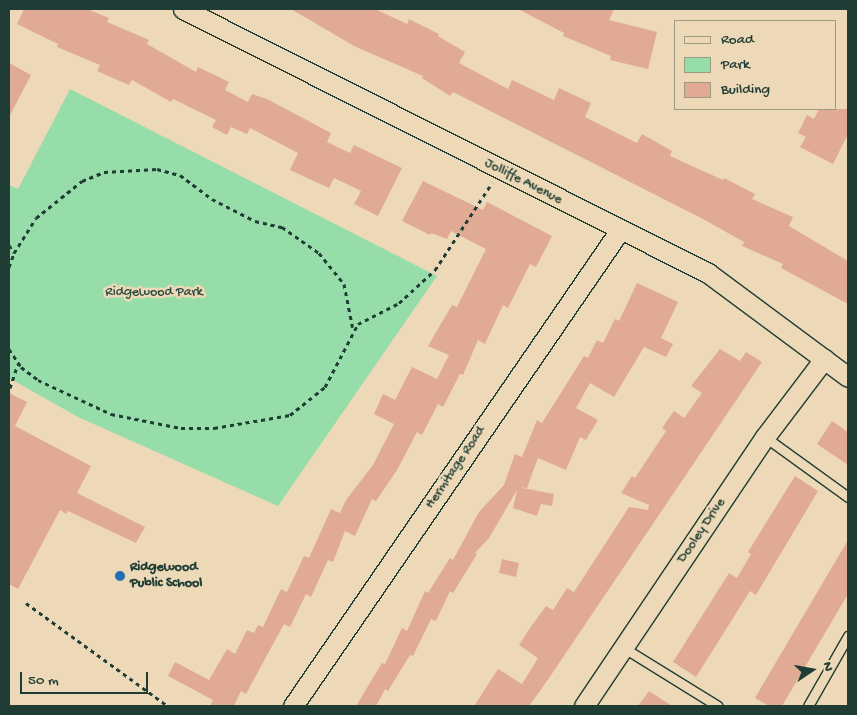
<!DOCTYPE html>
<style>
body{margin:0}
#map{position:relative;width:857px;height:715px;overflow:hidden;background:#edd9b7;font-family:"Gochi Hand",sans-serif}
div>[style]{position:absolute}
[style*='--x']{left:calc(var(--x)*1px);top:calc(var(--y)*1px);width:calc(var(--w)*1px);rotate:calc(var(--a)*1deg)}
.green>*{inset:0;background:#97ddaa}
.building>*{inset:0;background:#e0aa95}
.path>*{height:3px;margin-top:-1.5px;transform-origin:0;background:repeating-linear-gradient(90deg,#1f3d34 0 4px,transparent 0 8px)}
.roads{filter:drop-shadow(1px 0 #1f3d34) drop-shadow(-1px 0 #1f3d34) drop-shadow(0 1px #1f3d34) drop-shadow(0 -1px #1f3d34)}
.service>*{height:9px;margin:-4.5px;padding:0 4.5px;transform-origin:4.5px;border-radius:4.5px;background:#edd9b7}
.minor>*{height:19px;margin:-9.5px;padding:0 9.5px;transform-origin:9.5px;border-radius:9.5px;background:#edd9b7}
.dots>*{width:14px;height:14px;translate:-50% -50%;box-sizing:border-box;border:2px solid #edd9b7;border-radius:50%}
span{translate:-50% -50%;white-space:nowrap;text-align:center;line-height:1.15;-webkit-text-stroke:5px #edd9b7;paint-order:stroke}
.street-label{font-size:14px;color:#1f3d34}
.park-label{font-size:14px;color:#2b4d40}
.poi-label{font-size:14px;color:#1f3d34;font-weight:700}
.left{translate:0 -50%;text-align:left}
.frame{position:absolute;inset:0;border:10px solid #1f3d34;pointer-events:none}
.legend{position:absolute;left:674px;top:20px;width:162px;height:90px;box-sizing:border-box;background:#edd9b7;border:1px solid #9b9b83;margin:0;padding:6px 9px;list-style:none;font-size:15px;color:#1f3d34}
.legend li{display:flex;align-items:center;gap:10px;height:25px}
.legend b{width:25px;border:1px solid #9b9b83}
.north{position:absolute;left:787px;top:645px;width:50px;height:50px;-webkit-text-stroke:4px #edd9b7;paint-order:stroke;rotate:78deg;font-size:14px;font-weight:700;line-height:20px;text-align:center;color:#1f3d34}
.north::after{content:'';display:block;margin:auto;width:18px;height:22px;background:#1f3d34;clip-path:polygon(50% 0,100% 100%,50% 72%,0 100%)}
.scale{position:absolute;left:20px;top:672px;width:128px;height:22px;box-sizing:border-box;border:2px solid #1f3d34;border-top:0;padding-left:6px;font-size:15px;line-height:18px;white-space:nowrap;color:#1f3d34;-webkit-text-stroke:4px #edd9b7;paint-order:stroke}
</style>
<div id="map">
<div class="green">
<i style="clip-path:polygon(70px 89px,437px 276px,278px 506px,78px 417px,9px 378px,9px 185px,18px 189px)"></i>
</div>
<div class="building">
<i style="clip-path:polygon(24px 9px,87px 9px,109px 18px,107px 22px,149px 40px,147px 44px,196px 72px,198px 67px,229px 82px,225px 90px,248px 102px,252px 94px,267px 99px,331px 133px,327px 142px,350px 153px,354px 145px,402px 168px,378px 216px,354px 204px,361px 191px,334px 178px,329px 188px,290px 170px,298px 153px,250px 128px,247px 134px,231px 127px,227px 135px,212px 127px,216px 120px,173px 99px,171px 102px,132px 80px,129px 85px,97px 71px,100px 65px,57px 47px,58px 44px,17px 24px)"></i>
<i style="clip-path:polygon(291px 9px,375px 9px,407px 24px,409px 19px,439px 34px,438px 36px,465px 52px,459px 63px,508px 89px,512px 80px,554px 100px,559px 88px,591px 103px,585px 117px,637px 143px,642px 134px,672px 151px,670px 156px,723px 180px,724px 178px,755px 194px,752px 199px,793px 217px,789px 226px,848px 261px,848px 304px,781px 268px,783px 264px,742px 246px,744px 242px,703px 219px,453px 92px,450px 96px,422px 78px,423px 76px,354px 46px)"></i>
<i style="clip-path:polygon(518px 9px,614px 9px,609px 20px,657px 32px,648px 69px,610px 60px,611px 56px,563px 36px,564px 33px)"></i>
<i style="clip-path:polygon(9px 63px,31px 75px,9px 117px)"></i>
<i style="clip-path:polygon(819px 109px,848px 109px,848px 134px,833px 164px,800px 147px,806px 137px,798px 133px,807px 115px,814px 119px)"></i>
<i style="clip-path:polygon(423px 181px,483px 210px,487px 202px,552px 236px,536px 267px,530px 264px,508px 308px,503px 305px,485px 344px,478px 340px,463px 375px,460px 374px,443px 407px,438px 404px,422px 435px,417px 432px,397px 470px,376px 501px,372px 499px,355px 536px,345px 531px,333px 562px,328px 560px,311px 597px,306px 594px,290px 627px,284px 624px,246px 694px,241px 691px,234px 706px,210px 706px,213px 700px,168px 676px,175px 662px,209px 680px,227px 649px,235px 654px,247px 630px,254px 633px,258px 625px,263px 627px,281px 589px,287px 592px,304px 556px,309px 558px,331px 509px,340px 513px,346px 500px,373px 465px,394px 424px,374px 414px,383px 394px,395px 400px,412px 367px,437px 379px,449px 355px,428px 346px,452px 305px,457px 307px,486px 249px,451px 231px,447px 239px,431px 233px,430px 235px,402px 221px)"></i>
<i style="clip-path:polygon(637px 283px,678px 302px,661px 338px,673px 344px,666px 357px,644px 347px,614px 397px,590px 383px,576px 408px,598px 420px,586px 440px,580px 437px,566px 470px,538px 458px,527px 488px,518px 487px,554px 494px,552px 506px,541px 504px,537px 516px,513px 508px,517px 490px,489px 538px,475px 553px,477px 554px,453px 593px,450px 591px,436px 621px,431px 619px,413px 656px,410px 655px,388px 691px,385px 689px,376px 706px,356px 706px,382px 663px,385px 664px,402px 628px,407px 631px,425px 591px,428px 593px,450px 558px,453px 560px,479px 512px,504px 485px,515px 454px,522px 457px,537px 420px,542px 423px,584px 356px,588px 358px,597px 340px,603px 343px,615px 319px,619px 321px)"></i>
<i style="clip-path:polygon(720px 349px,740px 361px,746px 352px,762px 362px,547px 681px,529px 706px,474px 706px,498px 669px,522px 684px,538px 658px,519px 645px,530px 628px,546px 606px,553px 610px,567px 588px,574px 592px,629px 507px,648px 510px,649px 505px,621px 493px,632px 476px,635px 478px,666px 431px,662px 428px,674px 411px,684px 418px,702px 393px,691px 386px)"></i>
<i style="clip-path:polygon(9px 393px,27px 402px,15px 426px,91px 466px,77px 493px,145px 527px,136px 543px,68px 511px,66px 514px,60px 510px,18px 589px,9px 584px)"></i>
<i style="clip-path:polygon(832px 421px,848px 432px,848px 465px,817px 444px)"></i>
<i style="clip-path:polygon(795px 476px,818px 491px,756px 595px,750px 591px,696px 677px,673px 662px,729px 573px,737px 578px,751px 554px,748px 552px)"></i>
<i style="clip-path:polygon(848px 540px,848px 594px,782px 706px,769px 706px,755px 698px)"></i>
<i style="clip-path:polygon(502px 559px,519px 563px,516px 577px,499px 573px)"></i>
<i style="clip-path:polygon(649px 691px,672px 706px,638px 706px)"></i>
</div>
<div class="path">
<i style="--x:9;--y:245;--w:9;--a:58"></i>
<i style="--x:9;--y:267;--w:15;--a:-70"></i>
<i style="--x:14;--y:253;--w:41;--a:-57.8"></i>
<i style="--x:36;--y:218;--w:59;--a:-38.8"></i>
<i style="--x:82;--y:181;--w:24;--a:-22"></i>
<i style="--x:104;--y:172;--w:53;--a:-3.2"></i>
<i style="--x:157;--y:169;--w:24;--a:15"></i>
<i style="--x:180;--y:175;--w:40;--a:37"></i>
<i style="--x:212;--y:199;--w:48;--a:27.1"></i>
<i style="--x:255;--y:221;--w:28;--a:13"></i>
<i style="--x:282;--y:227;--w:45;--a:35.1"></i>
<i style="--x:319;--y:253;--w:40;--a:51"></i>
<i style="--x:344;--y:284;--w:47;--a:78.9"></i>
<i style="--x:9;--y:349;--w:22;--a:56"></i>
<i style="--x:21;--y:367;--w:21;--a:37"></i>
<i style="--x:38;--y:380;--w:81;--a:25"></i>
<i style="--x:111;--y:414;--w:71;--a:11.3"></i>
<i style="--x:181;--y:428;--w:33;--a:0"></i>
<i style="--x:214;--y:428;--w:77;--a:-9.7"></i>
<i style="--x:290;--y:415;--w:45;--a:-38.7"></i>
<i style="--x:325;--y:387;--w:71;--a:-62.4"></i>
<i style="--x:358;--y:324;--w:46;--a:-27.1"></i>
<i style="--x:399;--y:303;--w:49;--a:-42.5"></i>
<i style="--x:435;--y:270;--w:104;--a:-56.8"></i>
<i style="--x:10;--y:388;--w:25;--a:-72"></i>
<i style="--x:26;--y:603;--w:175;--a:36"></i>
</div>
<div class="roads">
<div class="service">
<i style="--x:765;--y:437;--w:102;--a:35.9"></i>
<i style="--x:624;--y:648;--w:110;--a:31.7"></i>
<i style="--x:808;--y:706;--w:81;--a:-60.3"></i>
</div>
<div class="minor">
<i style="--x:183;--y:9;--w:588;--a:26.7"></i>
<i style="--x:708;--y:273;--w:174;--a:36.6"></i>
<i style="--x:293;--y:706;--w:577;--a:-55.51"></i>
<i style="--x:584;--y:706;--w:324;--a:-56.1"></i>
<i style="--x:765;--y:437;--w:98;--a:-52.9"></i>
</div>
</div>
<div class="dots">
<i style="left:120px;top:576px;background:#1f6fb2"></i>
</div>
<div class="street-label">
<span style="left:523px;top:182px;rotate:27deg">Jolliffe Avenue</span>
<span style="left:456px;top:468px;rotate:-56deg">Hermitage Road</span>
<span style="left:702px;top:531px;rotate:-56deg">Dooley Drive</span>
</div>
<div class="park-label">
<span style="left:154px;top:293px">Ridgewood Park</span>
</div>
<div class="poi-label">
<span class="left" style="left:130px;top:576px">Ridgewood<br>Public School</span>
</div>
<div class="frame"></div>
<ul class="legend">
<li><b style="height:6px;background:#edd9b7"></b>Road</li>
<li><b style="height:14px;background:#97ddaa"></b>Park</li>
<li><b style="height:14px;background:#e0aa95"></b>Building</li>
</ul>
<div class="north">N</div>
<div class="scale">50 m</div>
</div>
